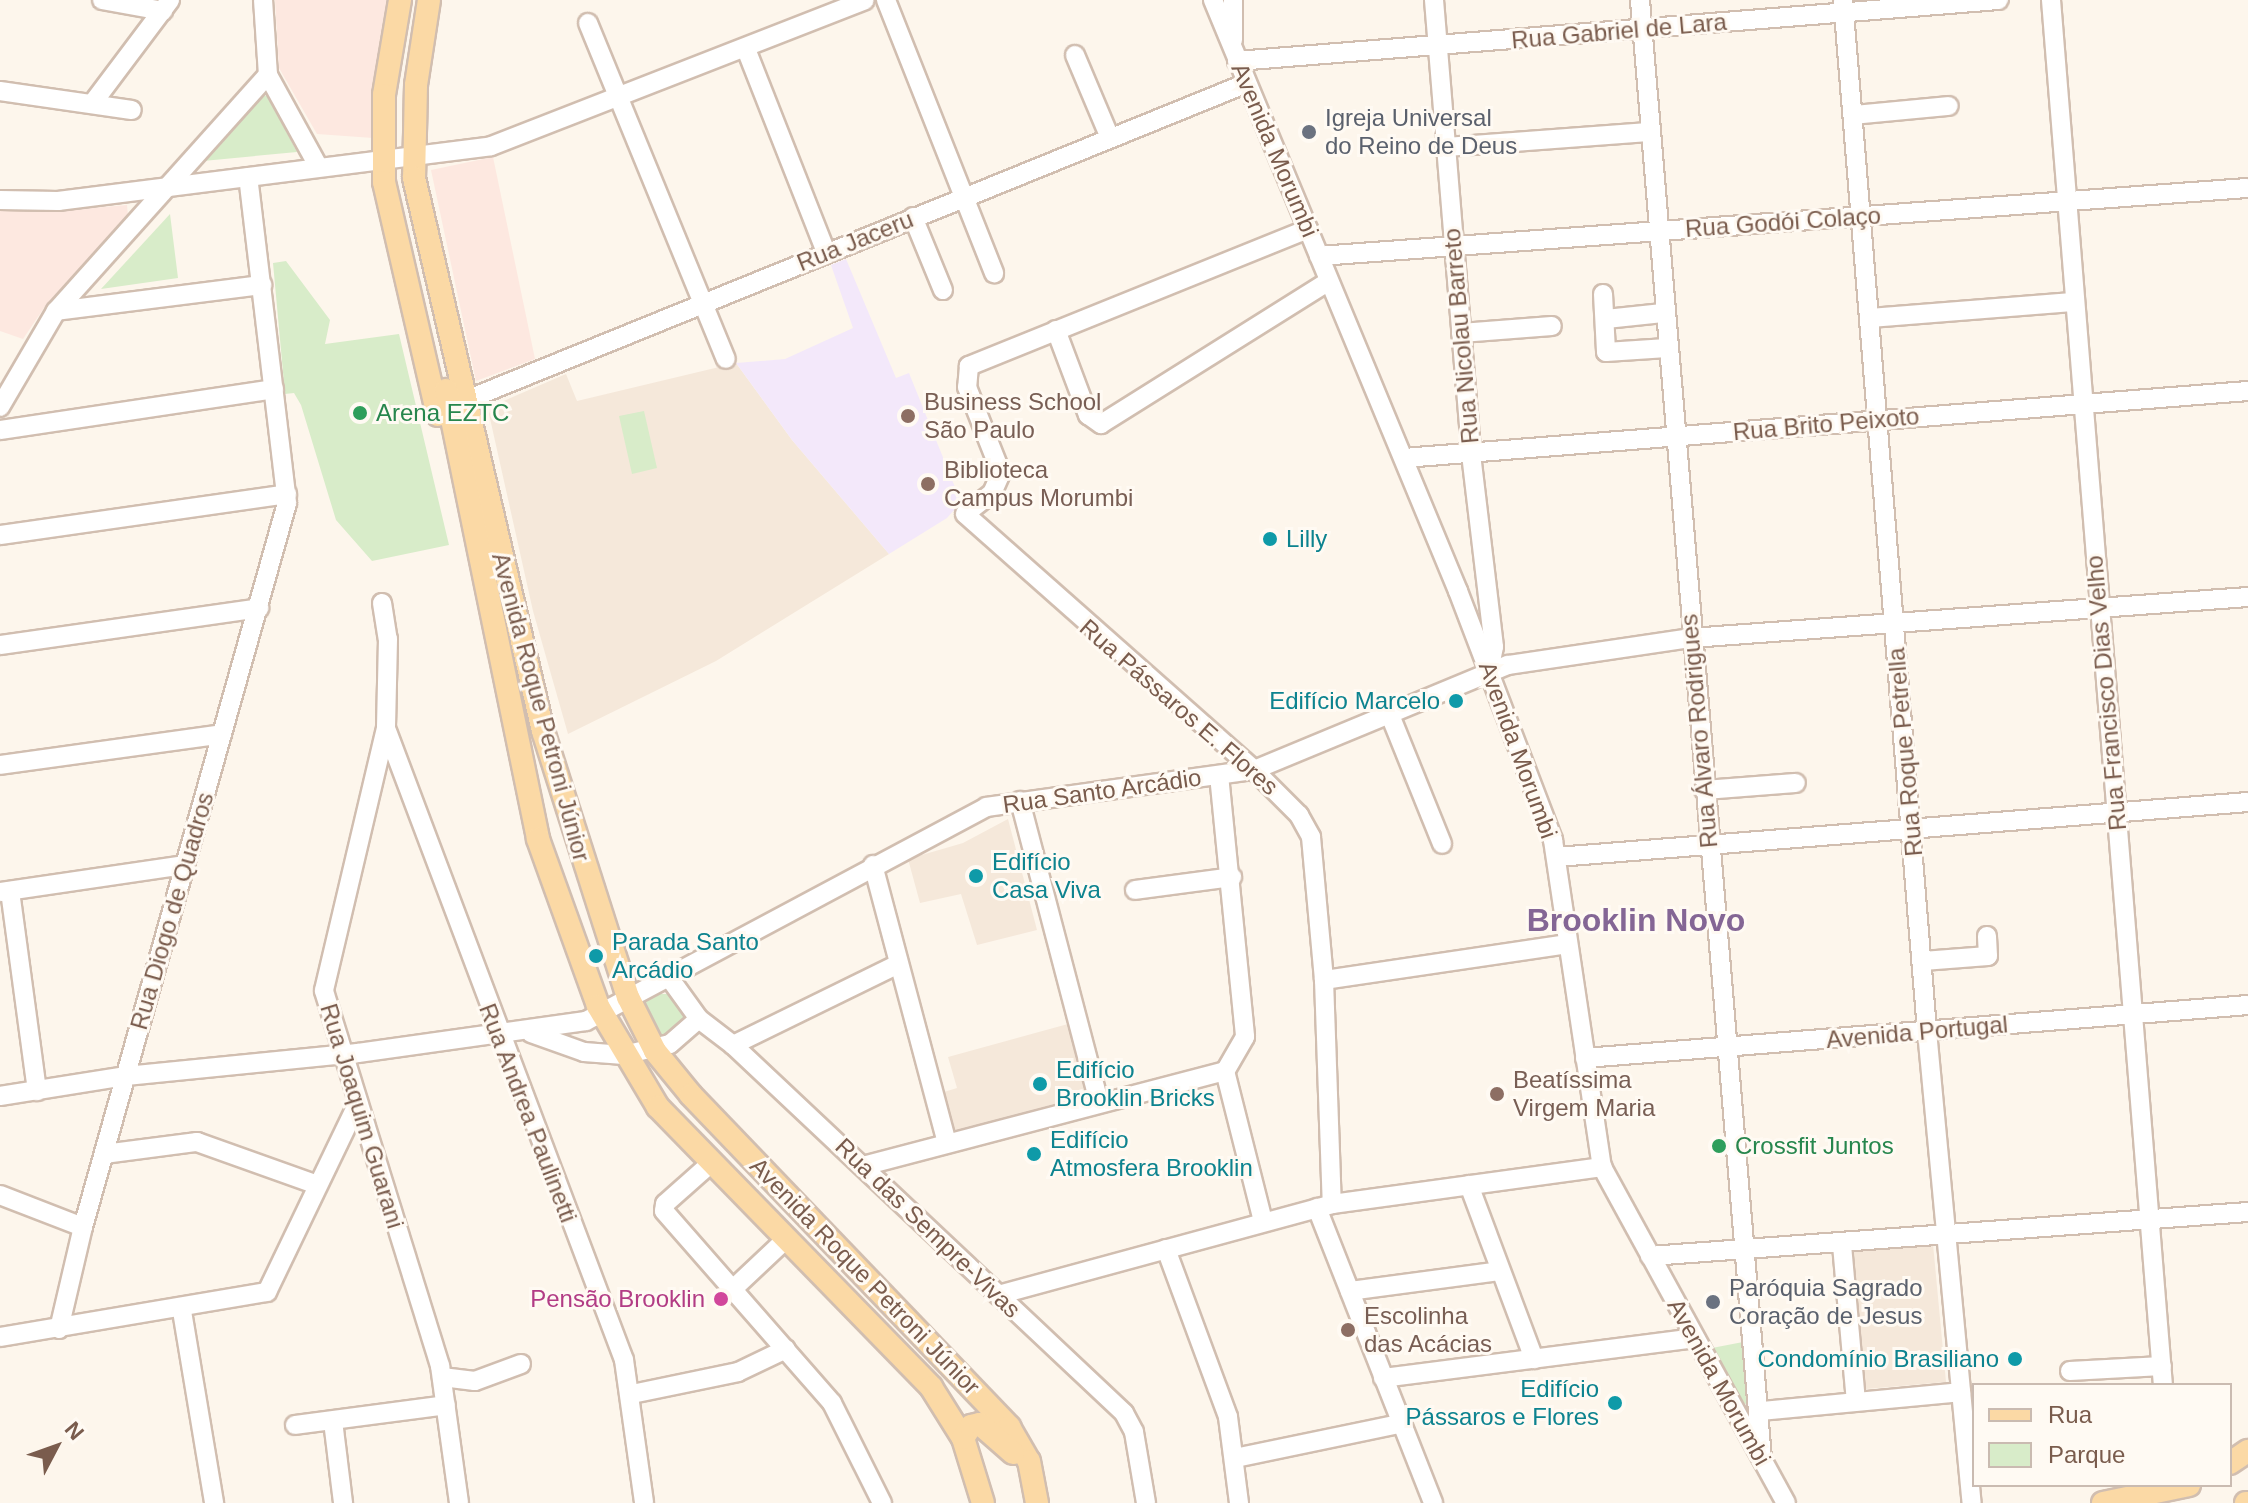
<!DOCTYPE html>
<meta charset="utf-8">
<style>
body{margin:0}
#map{position:relative;width:2248px;height:1503px;overflow:hidden;background:#fdf6ec;font-family:Arial,sans-serif}
div>[style]{position:absolute}
[style*='--x']{left:calc(var(--x)*1px);top:calc(var(--y)*1px);width:calc(var(--w)*1px);rotate:calc(var(--a)*1deg)}
.residential>*{inset:0;background:#f5e8da}
.commercial>*{inset:0;background:#fde8e0}
.education>*{inset:0;background:#f3e8fa}
.green>*{inset:0;background:#d8ecc9}
.roads{filter:drop-shadow(2px 0 #d1beb0) drop-shadow(-2px 0 #d1beb0) drop-shadow(0 2px #d1beb0) drop-shadow(0 -2px #d1beb0)}
.minor>*{height:18px;margin:-9px;padding:0 9px;transform-origin:9px;border-radius:9px;background:#fff}
.major>*{height:22px;margin:-11px;padding:0 11px;transform-origin:11px;border-radius:11px;background:#fbd9a5}
.dots>*{width:22px;height:22px;translate:-50% -50%;box-sizing:border-box;border:4px solid #fffaf3;border-radius:50%}
span{translate:-50% -50%;white-space:nowrap;text-align:center;line-height:1.15;-webkit-text-stroke:6px #fffaf3;paint-order:stroke}
.street-label{font-size:24px;color:#7a5c4d}
.worship-label{font-size:24px;color:#5b616d}
.left{translate:0 -50%;text-align:left}
.education-label{font-size:24px;color:#785e54}
.leisure-label{font-size:24px;color:#27864d}
.culture-label{font-size:24px;color:#0d838f}
.right{translate:-100% -50%;text-align:right}
.hotel-label{font-size:24px;color:#b23c85}
.district-label{font-size:32px;color:#846695;font-weight:700}
.legend{position:absolute;left:1972px;top:1383px;width:260px;height:104px;box-sizing:border-box;background:#fffaf3;border:2px solid #cabbb1;margin:0;padding:10px 14px;list-style:none;font-size:24px;color:#7a5c4d}
.legend li{display:flex;align-items:center;gap:16px;height:40px}
.legend b{width:40px;border:2px solid #cabbb1}
.north{position:absolute;left:16px;top:1407px;width:80px;height:80px;-webkit-text-stroke:6px #fffaf3;paint-order:stroke;rotate:49deg;font-size:22px;font-weight:700;line-height:32px;text-align:center;color:#7a5c4d}
.north::after{content:'';display:block;margin:auto;width:28px;height:36px;background:#7a5c4d;clip-path:polygon(50% 0,100% 100%,50% 72%,0 100%)}
</style>
<div id="map">
<div class="residential">
<i style="clip-path:polygon(736px 363px,792px 440px,889px 554px,716px 661px,568px 734px,533px 611px,489px 414px,492px 406px,566px 374px,577px 401px)"></i>
<i style="clip-path:polygon(1008px 819px,1037px 930px,977px 945px,961px 894px,920px 903px,908px 859px,963px 843px)"></i>
<i style="clip-path:polygon(1068px 1024px,1088px 1095px,955px 1131px,944px 1092px,957px 1088px,948px 1057px)"></i>
<i style="clip-path:polygon(1933px 1244px,1946px 1382px,1866px 1389px,1853px 1251px)"></i>
</div>
<div class="commercial">
<i style="clip-path:polygon(275px 0,393px 0,395px 29px,373px 138px,317px 134px,279px 68px)"></i>
<i style="clip-path:polygon(493px 157px,535px 359px,476px 381px,431px 170px)"></i>
<i style="clip-path:polygon(127px 205px,128px 216px,44px 308px,23px 339px,0 331px,0 208px,44px 212px)"></i>
</div>
<div class="education">
<i style="clip-path:polygon(846px 259px,896px 378px,909px 373px,961px 502px,947px 518px,889px 554px,792px 440px,736px 363px,785px 359px,853px 328px,831px 265px)"></i>
</div>
<div class="green">
<i style="clip-path:polygon(257px 95px,268px 96px,297px 152px,203px 161px)"></i>
<i style="clip-path:polygon(170px 214px,178px 278px,101px 289px)"></i>
<i style="clip-path:polygon(286px 261px,330px 320px,325px 344px,399px 334px,449px 545px,372px 561px,336px 520px,301px 405px,294px 393px,285px 394px,273px 263px)"></i>
<i style="clip-path:polygon(644px 411px,657px 468px,632px 474px,619px 416px)"></i>
<i style="clip-path:polygon(654px 994px,676px 994px,686px 1010px,684px 1024px,661px 1039px,641px 1002px)"></i>
<i style="clip-path:polygon(1743px 1342px,1750px 1400px,1746px 1404px,1739px 1402px,1712px 1348px)"></i>
</div>
<div class="roads">
<div class="minor">
<i style="--x:102;--y:0;--w:62;--a:10.2"></i>
<i style="--x:886;--y:0;--w:294;--a:68.4"></i>
<i style="--x:1213;--y:0;--w:640;--a:67.48"></i>
<i style="--x:1458;--y:591;--w:267;--a:69.1"></i>
<i style="--x:1553;--y:840;--w:331;--a:81.5"></i>
<i style="--x:1602;--y:1167;--w:383;--a:61.3"></i>
<i style="--x:1434;--y:0;--w:456;--a:85.3"></i>
<i style="--x:1471;--y:454;--w:194;--a:83.2"></i>
<i style="--x:1494;--y:647;--w:24;--a:102"></i>
<i style="--x:1640;--y:0;--w:1463;--a:85.22"></i>
<i style="--x:1843;--y:0;--w:1034;--a:85.34"></i>
<i style="--x:1927;--y:1031;--w:474;--a:84.6"></i>
<i style="--x:2051;--y:0;--w:1390;--a:85.38"></i>
<i style="--x:588;--y:23;--w:363;--a:67.7"></i>
<i style="--x:1233;--y:40;--w:40;--a:-90"></i>
<i style="--x:746;--y:49;--w:218;--a:68.5"></i>
<i style="--x:1075;--y:55;--w:90;--a:67.1"></i>
<i style="--x:1237;--y:61;--w:764;--a:-4.58"></i>
<i style="--x:268;--y:75;--w:104;--a:61.2"></i>
<i style="--x:0;--y:91;--w:133;--a:8.2"></i>
<i style="--x:92;--y:104;--w:130;--a:-53.1"></i>
<i style="--x:1853;--y:115;--w:96;--a:-5.4"></i>
<i style="--x:1445;--y:147;--w:205;--a:-4.2"></i>
<i style="--x:0;--y:200;--w:58;--a:1"></i>
<i style="--x:58;--y:201;--w:436;--a:-7.2"></i>
<i style="--x:491;--y:146;--w:401;--a:-21.3"></i>
<i style="--x:913;--y:217;--w:79;--a:67.7"></i>
<i style="--x:1308;--y:229;--w:366;--a:158"></i>
<i style="--x:969;--y:366;--w:21;--a:95"></i>
<i style="--x:967;--y:387;--w:92;--a:68.4"></i>
<i style="--x:1001;--y:473;--w:22;--a:114"></i>
<i style="--x:992;--y:493;--w:34;--a:142"></i>
<i style="--x:965;--y:514;--w:386;--a:41.5"></i>
<i style="--x:1254;--y:770;--w:64;--a:45"></i>
<i style="--x:1299;--y:815;--w:25;--a:61"></i>
<i style="--x:1311;--y:837;--w:144;--a:84.8"></i>
<i style="--x:1324;--y:980;--w:224;--a:88"></i>
<i style="--x:1319;--y:256;--w:931;--a:-4.19"></i>
<i style="--x:1603;--y:294;--w:58;--a:87"></i>
<i style="--x:1606;--y:352;--w:61;--a:-3.8"></i>
<i style="--x:56;--y:311;--w:208;--a:-7.2"></i>
<i style="--x:1870;--y:318;--w:203;--a:-4.5"></i>
<i style="--x:1606;--y:319;--w:57;--a:-6"></i>
<i style="--x:1056;--y:330;--w:91;--a:69.4"></i>
<i style="--x:1088;--y:415;--w:16;--a:35"></i>
<i style="--x:1101;--y:424;--w:269;--a:-32.1"></i>
<i style="--x:1461;--y:333;--w:91;--a:-4.4"></i>
<i style="--x:464;--y:401;--w:845;--a:-22.1"></i>
<i style="--x:0;--y:407;--w:111;--a:-59.7"></i>
<i style="--x:56;--y:311;--w:317;--a:-48.1"></i>
<i style="--x:268;--y:75;--w:75;--a:-93.8"></i>
<i style="--x:0;--y:430;--w:277;--a:-8.5"></i>
<i style="--x:1404;--y:458;--w:847;--a:-4.54"></i>
<i style="--x:0;--y:535;--w:290;--a:-8.1"></i>
<i style="--x:382;--y:603;--w:36;--a:81"></i>
<i style="--x:388;--y:639;--w:89;--a:91.3"></i>
<i style="--x:386;--y:728;--w:270;--a:103.3"></i>
<i style="--x:324;--y:991;--w:393;--a:72.8"></i>
<i style="--x:440;--y:1366;--w:138;--a:82.1"></i>
<i style="--x:0;--y:645;--w:262;--a:-8.1"></i>
<i style="--x:1390;--y:715;--w:139;--a:68"></i>
<i style="--x:387;--y:731;--w:672;--a:69.35"></i>
<i style="--x:624;--y:1360;--w:144;--a:82"></i>
<i style="--x:0;--y:765;--w:224;--a:-7.9"></i>
<i style="--x:1219;--y:775;--w:263;--a:84.3"></i>
<i style="--x:1245;--y:1037;--w:39;--a:120"></i>
<i style="--x:1225;--y:1071;--w:155;--a:75.8"></i>
<i style="--x:1704;--y:790;--w:92;--a:-4.4"></i>
<i style="--x:1020;--y:801;--w:311;--a:75.3"></i>
<i style="--x:1557;--y:857;--w:693;--a:-4.55"></i>
<i style="--x:873;--y:865;--w:288;--a:75.1"></i>
<i style="--x:1135;--y:890;--w:98;--a:-7.6"></i>
<i style="--x:10;--y:891;--w:202;--a:82.3"></i>
<i style="--x:0;--y:892;--w:187;--a:-8.3"></i>
<i style="--x:1923;--y:961;--w:65;--a:-4.4"></i>
<i style="--x:1988;--y:956;--w:20;--a:-93"></i>
<i style="--x:668;--y:976;--w:53;--a:54.2"></i>
<i style="--x:699;--y:1019;--w:43;--a:37.4"></i>
<i style="--x:733;--y:1045;--w:537;--a:43.26"></i>
<i style="--x:1124;--y:1413;--w:21;--a:62"></i>
<i style="--x:1134;--y:1432;--w:72;--a:80.4"></i>
<i style="--x:1324;--y:980;--w:246;--a:-8.4"></i>
<i style="--x:531;--y:1033;--w:56;--a:19.7"></i>
<i style="--x:584;--y:1052;--w:40;--a:4.3"></i>
<i style="--x:624;--y:1055;--w:47;--a:-13.4"></i>
<i style="--x:670;--y:1044;--w:38;--a:-41"></i>
<i style="--x:733;--y:1045;--w:184;--a:-26.1"></i>
<i style="--x:1585;--y:1058;--w:665;--a:-4.57"></i>
<i style="--x:0;--y:1096;--w:128;--a:-9"></i>
<i style="--x:126;--y:1076;--w:233;--a:-5.7"></i>
<i style="--x:358;--y:1053;--w:230;--a:-8"></i>
<i style="--x:586;--y:1021;--w:454;--a:-28.1"></i>
<i style="--x:986;--y:807;--w:271;--a:-7.9"></i>
<i style="--x:1254;--y:770;--w:275;--a:-22.5"></i>
<i style="--x:1508;--y:665;--w:185;--a:-8.4"></i>
<i style="--x:1691;--y:638;--w:559;--a:-4.21"></i>
<i style="--x:104;--y:1154;--w:94;--a:-7.4"></i>
<i style="--x:197;--y:1142;--w:128;--a:19.6"></i>
<i style="--x:710;--y:1164;--w:60;--a:138.4"></i>
<i style="--x:665;--y:1204;--w:7;--a:98"></i>
<i style="--x:664;--y:1211;--w:255;--a:48.8"></i>
<i style="--x:832;--y:1403;--w:112;--a:63.4"></i>
<i style="--x:863;--y:1166;--w:374;--a:-14.7"></i>
<i style="--x:1469;--y:1185;--w:186;--a:69.5"></i>
<i style="--x:0;--y:1195;--w:89;--a:21.1"></i>
<i style="--x:1317;--y:1208;--w:317;--a:68.5"></i>
<i style="--x:1842;--y:1245;--w:157;--a:84.9"></i>
<i style="--x:1166;--y:1249;--w:179;--a:69.7"></i>
<i style="--x:1228;--y:1417;--w:87;--a:82.7"></i>
<i style="--x:1650;--y:1256;--w:600;--a:-4.21"></i>
<i style="--x:733;--y:1289;--w:73;--a:-43.3"></i>
<i style="--x:1350;--y:1291;--w:151;--a:-7.6"></i>
<i style="--x:998;--y:1295;--w:346;--a:-15.2"></i>
<i style="--x:1332;--y:1204;--w:273;--a:-7.8"></i>
<i style="--x:182;--y:1311;--w:195;--a:80.5"></i>
<i style="--x:59;--y:1329;--w:105;--a:-76.8"></i>
<i style="--x:83;--y:1227;--w:752;--a:-74.26"></i>
<i style="--x:287;--y:503;--w:328;--a:-96.8"></i>
<i style="--x:0;--y:1337;--w:271;--a:-9.6"></i>
<i style="--x:267;--y:1292;--w:208;--a:-64.3"></i>
<i style="--x:2070;--y:1371;--w:92;--a:-3.1"></i>
<i style="--x:442;--y:1377;--w:33;--a:7"></i>
<i style="--x:475;--y:1381;--w:49;--a:-20.3"></i>
<i style="--x:1383;--y:1378;--w:314;--a:-7.3"></i>
<i style="--x:632;--y:1394;--w:108;--a:-11.7"></i>
<i style="--x:738;--y:1372;--w:53;--a:-25.6"></i>
<i style="--x:1761;--y:1411;--w:201;--a:-5.4"></i>
<i style="--x:333;--y:1421;--w:83;--a:83"></i>
<i style="--x:295;--y:1425;--w:152;--a:-7.5"></i>
<i style="--x:1235;--y:1458;--w:167;--a:-11.7"></i>
</div>
<div class="major">
<i style="--x:400;--y:0;--w:96;--a:99.6"></i>
<i style="--x:384;--y:95;--w:87;--a:90"></i>
<i style="--x:384;--y:182;--w:239;--a:77"></i>
<i style="--x:429;--y:0;--w:86;--a:98.7"></i>
<i style="--x:416;--y:85;--w:93;--a:91.2"></i>
<i style="--x:414;--y:178;--w:568;--a:76.87"></i>
<i style="--x:543;--y:731;--w:279;--a:72.3"></i>
<i style="--x:628;--y:997;--w:60;--a:63.4"></i>
<i style="--x:655;--y:1051;--w:57;--a:50.7"></i>
<i style="--x:691;--y:1095;--w:460;--a:46.2"></i>
<i style="--x:1009;--y:1427;--w:39;--a:60"></i>
<i style="--x:1029;--y:1461;--w:43;--a:79.2"></i>
<i style="--x:446;--y:390;--w:458;--a:78.4"></i>
<i style="--x:538;--y:839;--w:177;--a:70.2"></i>
<i style="--x:598;--y:1006;--w:117;--a:59.3"></i>
<i style="--x:658;--y:1107;--w:391;--a:45.7"></i>
<i style="--x:931;--y:1387;--w:60;--a:57.9"></i>
<i style="--x:963;--y:1438;--w:68;--a:72.9"></i>
<i style="--x:963;--y:1438;--w:14;--a:-56"></i>
<i style="--x:971;--y:1426;--w:9;--a:-13"></i>
<i style="--x:980;--y:1424;--w:44;--a:41.3"></i>
<i style="--x:2230;--y:1463;--w:22;--a:-34"></i>
<i style="--x:2103;--y:1503;--w:88;--a:-11.8"></i>
<i style="--x:2246;--y:1503;--w:2;--a:0"></i>
</div>
</div>
<div class="dots">
<i style="left:1309px;top:132px;background:#6b7280"></i>
<i style="left:360px;top:413px;background:#2e9e5b"></i>
<i style="left:908px;top:416px;background:#8d6e63"></i>
<i style="left:928px;top:484px;background:#8d6e63"></i>
<i style="left:1270px;top:539px;background:#0f9aa8"></i>
<i style="left:1456px;top:701px;background:#0f9aa8"></i>
<i style="left:976px;top:876px;background:#0f9aa8"></i>
<i style="left:596px;top:956px;background:#0f9aa8"></i>
<i style="left:1040px;top:1084px;background:#0f9aa8"></i>
<i style="left:1497px;top:1094px;background:#8d6e63"></i>
<i style="left:1719px;top:1146px;background:#2e9e5b"></i>
<i style="left:1034px;top:1154px;background:#0f9aa8"></i>
<i style="left:721px;top:1299px;background:#d1479c"></i>
<i style="left:1713px;top:1302px;background:#6b7280"></i>
<i style="left:1348px;top:1330px;background:#8d6e63"></i>
<i style="left:2015px;top:1359px;background:#0f9aa8"></i>
<i style="left:1615px;top:1403px;background:#0f9aa8"></i>
</div>
<div class="street-label">
<span style="left:1619px;top:31px;rotate:-5deg">Rua Gabriel de Lara</span>
<span style="left:1275px;top:150px;rotate:67deg">Avenida Morumbi</span>
<span style="left:1783px;top:222px;rotate:-4deg">Rua Godói Colaço</span>
<span style="left:855px;top:241px;rotate:-22deg">Rua Jaceru</span>
<span style="left:1461px;top:336px;rotate:-95deg">Rua Nicolau Barreto</span>
<span style="left:1826px;top:424px;rotate:-5deg">Rua Brito Peixoto</span>
<span style="left:2106px;top:693px;rotate:-95deg">Rua Francisco Dias Velho</span>
<span style="left:541px;top:707px;rotate:75deg">Avenida Roque Petroni Júnior</span>
<span style="left:1179px;top:707px;rotate:41deg">Rua Pássaros E. Flores</span>
<span style="left:1699px;top:731px;rotate:-95deg">Rua Álvaro Rodrigues</span>
<span style="left:1518px;top:750px;rotate:70deg">Avenida Morumbi</span>
<span style="left:1905px;top:752px;rotate:-95deg">Rua Roque Petrella</span>
<span style="left:1102px;top:791px;rotate:-8deg">Rua Santo Arcádio</span>
<span style="left:172px;top:911px;rotate:-74deg">Rua Diogo de Quadros</span>
<span style="left:1917px;top:1032px;rotate:-5deg">Avenida Portugal</span>
<span style="left:528px;top:1113px;rotate:69deg">Rua Andrea Paulinetti</span>
<span style="left:362px;top:1116px;rotate:73deg">Rua Joaquim Guarani</span>
<span style="left:928px;top:1228px;rotate:44deg">Rua das Sempre-Vivas</span>
<span style="left:865px;top:1276px;rotate:46deg">Avenida Roque Petroni Júnior</span>
<span style="left:1719px;top:1382px;rotate:61deg">Avenida Morumbi</span>
</div>
<div class="worship-label">
<span class="left" style="left:1325px;top:132px">Igreja Universal<br>do Reino de Deus</span>
<span class="left" style="left:1729px;top:1302px">Paróquia Sagrado<br>Coração de Jesus</span>
</div>
<div class="education-label">
<span class="left" style="left:924px;top:416px">Business School<br>São Paulo</span>
<span class="left" style="left:944px;top:484px">Biblioteca<br>Campus Morumbi</span>
<span class="left" style="left:1513px;top:1094px">Beatíssima<br>Virgem Maria</span>
<span class="left" style="left:1364px;top:1330px">Escolinha<br>das Acácias</span>
</div>
<div class="leisure-label">
<span class="left" style="left:376px;top:413px">Arena EZTC</span>
<span class="left" style="left:1735px;top:1146px">Crossfit Juntos</span>
</div>
<div class="culture-label">
<span class="left" style="left:1286px;top:539px">Lilly</span>
<span class="right" style="left:1440px;top:701px">Edifício Marcelo</span>
<span class="left" style="left:992px;top:876px">Edifício<br>Casa Viva</span>
<span class="left" style="left:612px;top:956px">Parada Santo<br>Arcádio</span>
<span class="left" style="left:1056px;top:1084px">Edifício<br>Brooklin Bricks</span>
<span class="left" style="left:1050px;top:1154px">Edifício<br>Atmosfera Brooklin</span>
<span class="right" style="left:1999px;top:1359px">Condomínio Brasiliano</span>
<span class="right" style="left:1599px;top:1403px">Edifício<br>Pássaros e Flores</span>
</div>
<div class="hotel-label">
<span class="right" style="left:705px;top:1299px">Pensão Brooklin</span>
</div>
<div class="district-label">
<span style="left:1636px;top:920px">Brooklin Novo</span>
</div>
<ul class="legend">
<li><b style="height:10px;background:#fbd9a5"></b>Rua</li>
<li><b style="height:22px;background:#d8ecc9"></b>Parque</li>
</ul>
<div class="north">N</div>
</div>
